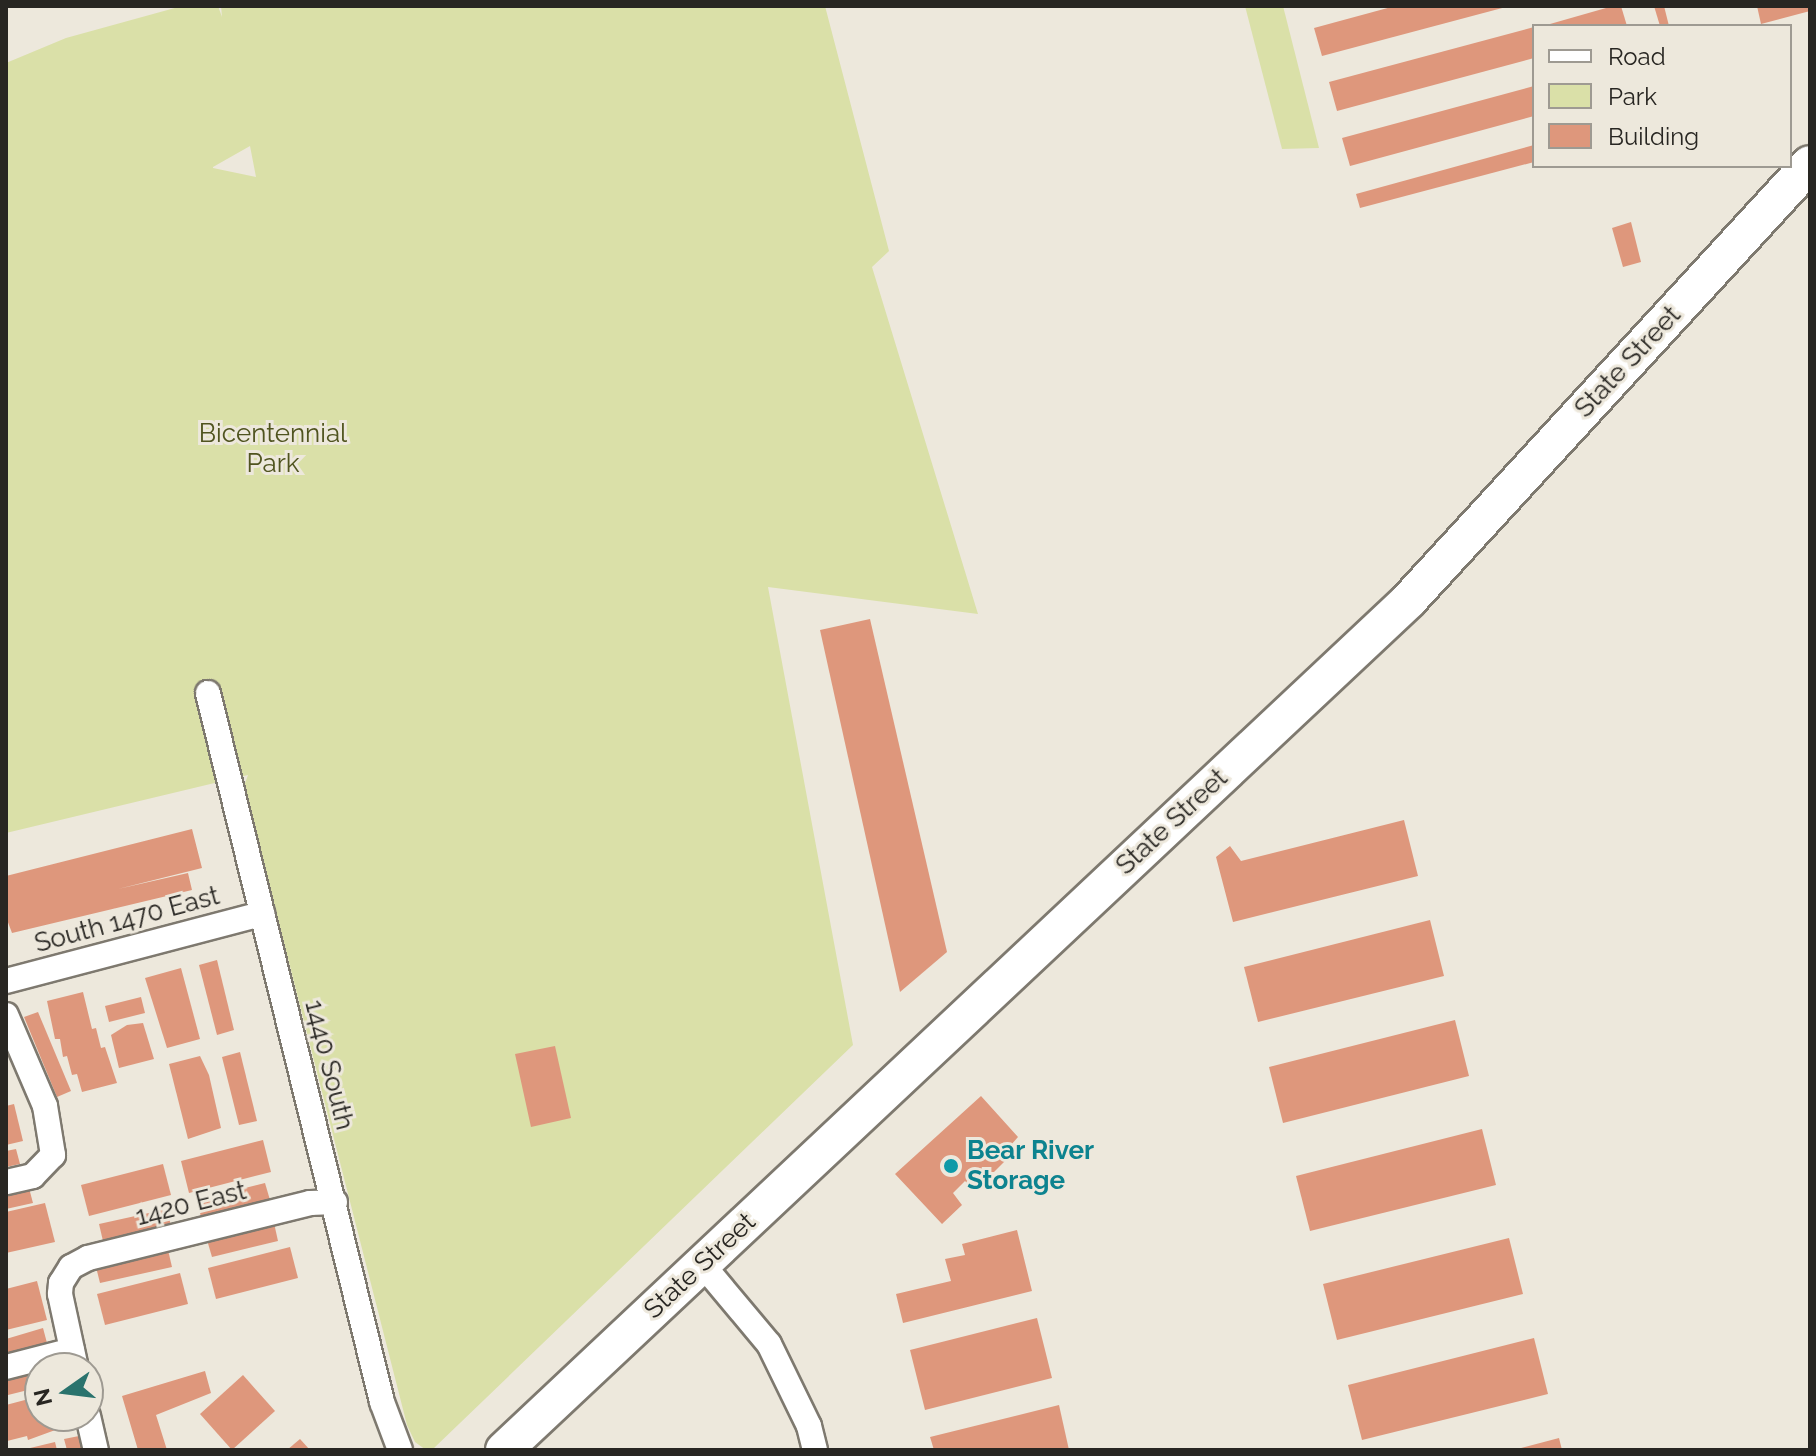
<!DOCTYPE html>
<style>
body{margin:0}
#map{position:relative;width:1816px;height:1456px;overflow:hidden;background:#ede8dc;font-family:Raleway,sans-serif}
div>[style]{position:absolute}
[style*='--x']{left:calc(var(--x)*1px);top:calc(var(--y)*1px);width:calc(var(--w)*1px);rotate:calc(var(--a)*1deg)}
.green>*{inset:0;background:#dae0a8}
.building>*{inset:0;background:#de977c}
.roads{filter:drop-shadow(2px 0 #7e796f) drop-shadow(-2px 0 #7e796f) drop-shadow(0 2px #7e796f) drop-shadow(0 -2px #7e796f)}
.minor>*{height:24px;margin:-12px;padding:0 12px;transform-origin:12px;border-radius:12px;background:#fff}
.primary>*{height:36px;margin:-18px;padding:0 18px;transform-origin:18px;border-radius:18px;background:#fff}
.dots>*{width:22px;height:22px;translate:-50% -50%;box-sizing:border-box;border:4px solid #ede8dc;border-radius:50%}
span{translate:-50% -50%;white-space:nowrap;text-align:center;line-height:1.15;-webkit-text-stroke:6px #ede8dc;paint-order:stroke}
.street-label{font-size:26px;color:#282622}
.park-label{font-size:26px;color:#50541f}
.culture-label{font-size:26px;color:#0d838f;font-weight:700}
.left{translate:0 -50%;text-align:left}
.frame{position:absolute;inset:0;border:8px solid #282622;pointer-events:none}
.legend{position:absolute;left:1532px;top:24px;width:260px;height:144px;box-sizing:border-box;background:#ede8dc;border:2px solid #9e9a92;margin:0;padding:10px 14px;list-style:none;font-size:24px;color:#282622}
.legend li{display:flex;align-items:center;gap:16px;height:40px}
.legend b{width:40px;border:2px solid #9e9a92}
.north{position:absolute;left:24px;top:1352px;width:80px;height:80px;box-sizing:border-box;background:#ede8dc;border:2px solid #9e9a92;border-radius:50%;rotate:256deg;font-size:22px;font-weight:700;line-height:32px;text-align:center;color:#282622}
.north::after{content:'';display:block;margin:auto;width:28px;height:36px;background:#2a736d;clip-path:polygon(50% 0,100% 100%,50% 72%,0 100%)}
</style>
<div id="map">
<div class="green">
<i style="clip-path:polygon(evenodd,182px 6px,218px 6px,222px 17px,221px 6px,825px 6px,889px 251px,872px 267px,978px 614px,768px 587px,853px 1045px,434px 1448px,426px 1450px,415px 1442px,407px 1425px,244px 786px,248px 775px,6px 833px,6px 63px,66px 38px,182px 6px,250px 146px,256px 177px,213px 168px,213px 167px,250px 146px)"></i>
<i style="clip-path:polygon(1245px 6px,1283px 6px,1319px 148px,1282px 149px)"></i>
</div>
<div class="building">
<i style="clip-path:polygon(1395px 6px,1506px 6px,1506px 7px,1322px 56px,1314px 28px)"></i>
<i style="clip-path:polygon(1613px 6px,1621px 6px,1627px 26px,1543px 26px)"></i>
<i style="clip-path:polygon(1654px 6px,1664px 6px,1669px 26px,1660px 26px)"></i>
<i style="clip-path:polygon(1757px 6px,1810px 6px,1810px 11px,1761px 24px)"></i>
<i style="clip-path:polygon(1534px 27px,1534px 58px,1337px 111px,1329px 82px)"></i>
<i style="clip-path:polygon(1534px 86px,1534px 116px,1350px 166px,1342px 138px)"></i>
<i style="clip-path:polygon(1534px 145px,1534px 162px,1360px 208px,1356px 194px)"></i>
<i style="clip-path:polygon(1631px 222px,1641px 262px,1623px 267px,1612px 228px)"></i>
<i style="clip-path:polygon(870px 619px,947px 952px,900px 992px,820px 630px)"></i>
<i style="clip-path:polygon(1404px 820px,1418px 876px,1233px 922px,1216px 857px,1230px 846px,1241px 861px)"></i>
<i style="clip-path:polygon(192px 829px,202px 868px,118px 889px,188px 873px,192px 890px,12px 933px,6px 917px,6px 876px)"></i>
<i style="clip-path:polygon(1430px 920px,1444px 976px,1258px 1022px,1244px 967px)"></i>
<i style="clip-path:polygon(217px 960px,234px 1030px,217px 1035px,199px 965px)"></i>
<i style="clip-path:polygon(181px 968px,200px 1039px,167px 1048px,145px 978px)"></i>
<i style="clip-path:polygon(83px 992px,92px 1029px,96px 1028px,101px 1048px,105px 1047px,117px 1083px,82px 1092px,77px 1074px,72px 1075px,67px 1056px,63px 1057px,60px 1039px,55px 1039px,47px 1001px)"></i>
<i style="clip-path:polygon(141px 997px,145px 1013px,109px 1022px,105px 1006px)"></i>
<i style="clip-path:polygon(38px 1012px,71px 1091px,57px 1097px,24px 1017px)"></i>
<i style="clip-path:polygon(1455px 1020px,1469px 1076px,1283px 1123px,1269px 1067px)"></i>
<i style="clip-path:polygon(143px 1023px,154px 1059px,119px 1068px,111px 1035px,127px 1025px)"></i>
<i style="clip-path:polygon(555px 1046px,571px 1118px,531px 1127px,515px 1054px)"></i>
<i style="clip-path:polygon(240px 1052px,257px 1121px,239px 1125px,222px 1057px)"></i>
<i style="clip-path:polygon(200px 1056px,209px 1075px,221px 1128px,188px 1139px,169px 1064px)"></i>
<i style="clip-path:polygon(981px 1096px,1018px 1137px,1011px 1145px,1016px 1150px,975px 1191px,965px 1181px,953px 1193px,962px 1205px,942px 1224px,895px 1174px)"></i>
<i style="clip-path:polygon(14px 1104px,23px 1141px,6px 1145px,6px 1106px)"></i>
<i style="clip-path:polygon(1482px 1129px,1496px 1185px,1310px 1231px,1296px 1176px)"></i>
<i style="clip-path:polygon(263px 1140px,271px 1172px,189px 1193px,181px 1161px)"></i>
<i style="clip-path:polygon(16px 1149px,20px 1164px,6px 1167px,6px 1151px)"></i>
<i style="clip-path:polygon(163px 1164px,171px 1195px,89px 1216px,81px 1185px)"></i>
<i style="clip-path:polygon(265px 1183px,270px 1200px,201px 1217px,197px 1200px)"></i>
<i style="clip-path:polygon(29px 1188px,33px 1203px,6px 1209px,6px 1193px)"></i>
<i style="clip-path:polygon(45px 1203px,55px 1242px,6px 1253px,6px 1212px)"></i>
<i style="clip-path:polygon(167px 1209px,171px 1226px,103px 1241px,99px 1224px)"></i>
<i style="clip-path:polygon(274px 1223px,278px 1241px,212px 1257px,207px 1240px)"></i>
<i style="clip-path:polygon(1017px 1230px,1032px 1291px,903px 1323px,896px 1294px,951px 1281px,945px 1259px,965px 1255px,962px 1244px)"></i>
<i style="clip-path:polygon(1509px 1238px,1523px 1294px,1337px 1340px,1323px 1284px)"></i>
<i style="clip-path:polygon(290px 1247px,298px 1278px,216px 1299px,208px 1268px)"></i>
<i style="clip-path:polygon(168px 1250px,172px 1267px,100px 1283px,96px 1267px)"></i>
<i style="clip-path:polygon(180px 1273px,188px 1304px,105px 1325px,97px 1294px)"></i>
<i style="clip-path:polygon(37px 1281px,47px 1320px,6px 1330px,6px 1289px)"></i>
<i style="clip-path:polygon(1037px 1318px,1052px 1378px,925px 1410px,910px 1350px)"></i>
<i style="clip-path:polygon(43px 1328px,47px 1343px,6px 1355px,6px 1339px)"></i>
<i style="clip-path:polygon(1534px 1338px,1548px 1394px,1362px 1440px,1348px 1385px)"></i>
<i style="clip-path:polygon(40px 1371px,40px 1387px,8px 1395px,6px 1379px)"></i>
<i style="clip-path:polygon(205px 1371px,211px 1393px,156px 1415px,167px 1450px,138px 1450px,122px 1396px)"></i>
<i style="clip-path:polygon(243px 1375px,275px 1411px,232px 1450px,200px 1414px)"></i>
<i style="clip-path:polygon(40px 1396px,40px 1416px,67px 1416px,69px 1425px,28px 1440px,27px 1436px,7px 1441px,6px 1405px)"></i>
<i style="clip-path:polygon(1059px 1405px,1069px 1450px,934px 1450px,930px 1437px)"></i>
<i style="clip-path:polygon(79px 1436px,83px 1450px,67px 1450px,64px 1439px)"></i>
<i style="clip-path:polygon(1559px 1438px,1562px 1450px,1517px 1450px,1517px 1449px)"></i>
<i style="clip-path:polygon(300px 1439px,310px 1450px,287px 1450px)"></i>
<i style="clip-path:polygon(55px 1442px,57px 1450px,26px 1450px,26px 1449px)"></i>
</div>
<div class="roads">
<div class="minor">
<i style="--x:208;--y:693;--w:730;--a:76.21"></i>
<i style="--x:382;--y:1402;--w:51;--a:69.4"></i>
<i style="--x:6;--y:981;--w:265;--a:-14.7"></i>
<i style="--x:6;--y:1015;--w:99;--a:66.8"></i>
<i style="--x:45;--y:1106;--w:50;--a:80.7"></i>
<i style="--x:53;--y:1155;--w:29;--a:134"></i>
<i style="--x:33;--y:1176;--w:28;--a:167"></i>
<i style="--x:702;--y:1264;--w:104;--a:50.1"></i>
<i style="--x:769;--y:1344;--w:91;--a:64"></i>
<i style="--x:809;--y:1426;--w:25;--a:76"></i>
<i style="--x:6;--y:1367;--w:68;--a:-14.4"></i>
<i style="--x:76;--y:1368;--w:76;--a:-102.2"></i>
<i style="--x:60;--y:1294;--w:11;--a:-85"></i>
<i style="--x:61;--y:1283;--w:19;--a:-58"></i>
<i style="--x:71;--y:1267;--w:19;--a:-28"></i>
<i style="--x:88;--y:1258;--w:229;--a:-13.9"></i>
<i style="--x:310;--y:1203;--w:25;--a:-2"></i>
<i style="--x:88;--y:1416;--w:35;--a:77"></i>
</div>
<div class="primary">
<i style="--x:504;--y:1450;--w:1242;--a:-43.2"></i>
<i style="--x:1409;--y:600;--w:592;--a:-47.39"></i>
</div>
</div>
<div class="dots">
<i style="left:951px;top:1166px;background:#0f9aa8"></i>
</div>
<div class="street-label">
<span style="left:1628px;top:362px;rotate:-47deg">State Street</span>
<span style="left:1172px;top:822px;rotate:-43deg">State Street</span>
<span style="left:127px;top:920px;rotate:-15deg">South 1470 East</span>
<span style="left:329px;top:1065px;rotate:76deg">1440 South</span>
<span style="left:191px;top:1204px;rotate:-14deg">1420 East</span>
<span style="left:700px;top:1266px;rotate:-43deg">State Street</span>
</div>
<div class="park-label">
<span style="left:273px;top:449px">Bicentennial<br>Park</span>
</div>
<div class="culture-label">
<span class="left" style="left:967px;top:1166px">Bear River<br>Storage</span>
</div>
<div class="frame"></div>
<ul class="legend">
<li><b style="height:10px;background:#fff"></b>Road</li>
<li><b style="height:22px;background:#dae0a8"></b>Park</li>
<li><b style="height:22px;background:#de977c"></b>Building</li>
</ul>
<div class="north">N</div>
</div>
